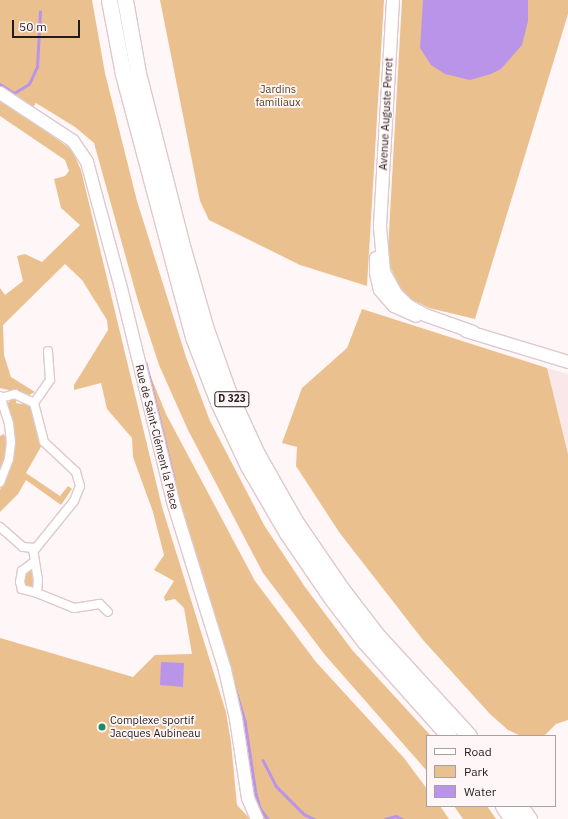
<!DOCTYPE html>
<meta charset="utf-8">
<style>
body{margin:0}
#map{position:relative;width:568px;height:819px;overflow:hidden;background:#fff6f7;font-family:"IBM Plex Sans",sans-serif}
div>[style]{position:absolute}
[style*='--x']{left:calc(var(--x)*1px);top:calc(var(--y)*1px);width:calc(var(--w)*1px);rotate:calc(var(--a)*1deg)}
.built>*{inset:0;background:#f9e7ea}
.green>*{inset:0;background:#ebc08f}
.water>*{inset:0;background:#ba94e8}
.stream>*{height:2.5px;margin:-1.25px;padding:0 1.25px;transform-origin:1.25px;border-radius:1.25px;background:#ba94e8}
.roads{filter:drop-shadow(1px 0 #ddc9cc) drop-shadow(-1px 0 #ddc9cc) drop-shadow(0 1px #ddc9cc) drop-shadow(0 -1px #ddc9cc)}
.street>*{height:8px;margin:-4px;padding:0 4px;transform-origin:4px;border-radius:4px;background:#fff}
.secondary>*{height:12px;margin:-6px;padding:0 6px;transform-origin:6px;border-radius:6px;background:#fff}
.highway>*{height:15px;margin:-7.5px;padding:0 7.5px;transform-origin:7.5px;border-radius:7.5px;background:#fff}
.dots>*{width:11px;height:11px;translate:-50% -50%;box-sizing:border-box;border:2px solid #fff6f7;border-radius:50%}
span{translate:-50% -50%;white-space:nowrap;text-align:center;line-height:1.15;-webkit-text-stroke:3.5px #fff6f7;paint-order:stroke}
.shield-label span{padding:1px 3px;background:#fff6f7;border:1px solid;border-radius:3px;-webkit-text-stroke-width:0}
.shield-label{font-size:10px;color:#231c1d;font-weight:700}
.park-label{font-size:11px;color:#593e1c}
.street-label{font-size:11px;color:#231c1d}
.poi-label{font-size:11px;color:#231c1d}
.left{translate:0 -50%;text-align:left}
.legend{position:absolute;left:426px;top:735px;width:130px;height:72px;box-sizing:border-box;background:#fff6f7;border:1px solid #a79fa0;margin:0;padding:5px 7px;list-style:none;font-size:12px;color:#231c1d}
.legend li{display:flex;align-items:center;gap:8px;height:20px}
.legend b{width:20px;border:1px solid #a79fa0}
.scale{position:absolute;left:12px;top:20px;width:68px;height:18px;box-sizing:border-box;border:2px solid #231c1d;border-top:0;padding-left:5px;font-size:12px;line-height:14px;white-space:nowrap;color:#231c1d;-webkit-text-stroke:3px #fff6f7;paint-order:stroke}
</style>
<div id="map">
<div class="built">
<i style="clip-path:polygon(547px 368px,568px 374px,568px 454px)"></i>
</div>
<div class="green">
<i style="clip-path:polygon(0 0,92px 0,105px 73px,137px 201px,186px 357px,210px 421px,264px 525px,305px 587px,353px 651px,431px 736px,427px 736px,427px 771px,325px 655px,263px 573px,188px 430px,159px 365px,138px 301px,94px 143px,75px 127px,36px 103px,26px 117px,72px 150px,81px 170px,162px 507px,226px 712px,231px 742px,237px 805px,250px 819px,0 819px,0 638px,133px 677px,155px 655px,192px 654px,184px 608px,175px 599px,165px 601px,164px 597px,174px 581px,154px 570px,164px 555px,153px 512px,133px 457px,132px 438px,107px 409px,101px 383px,74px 390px,74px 385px,108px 330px,107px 320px,82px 280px,65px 264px,3px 325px,4px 355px,11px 377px,35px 392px,29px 395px,0 388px,0 288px,5px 295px,23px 281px,17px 256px,25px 254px,42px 262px,80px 225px,61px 208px,54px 179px,65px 176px,69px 171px,65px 160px,0 116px)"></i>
<i style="clip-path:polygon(160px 0,384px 0,367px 286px,300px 265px,209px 220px,200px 201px)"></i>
<i style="clip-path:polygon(402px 0,568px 0,568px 14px,475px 319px,429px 308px,411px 299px,399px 286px,389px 264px,388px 250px)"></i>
<i style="clip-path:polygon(362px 309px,547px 368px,568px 454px,568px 720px,556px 724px,544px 736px,521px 736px,508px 730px,490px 714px,423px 640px,339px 532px,296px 466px,297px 447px,282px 443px,302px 388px,347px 348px)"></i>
<i style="clip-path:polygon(140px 350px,166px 414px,255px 581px,316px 662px,404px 758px,427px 789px,427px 806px,440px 806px,449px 819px,264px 819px,252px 794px,176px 503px)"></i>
<i style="clip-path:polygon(12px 398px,16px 398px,16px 403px,22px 404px,23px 401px,32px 407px,42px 445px,26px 473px,60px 496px,68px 486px,72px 489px,61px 505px,26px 480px,18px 494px,0 512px,0 490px,13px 454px,13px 423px,7px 404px)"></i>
<i style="clip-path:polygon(4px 434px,8px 445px,0 473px,0 436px)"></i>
<i style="clip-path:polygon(28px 570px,34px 572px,35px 578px,34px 585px,26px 589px,22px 578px)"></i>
<i style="clip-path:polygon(454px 806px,487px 806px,496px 819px,463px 819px)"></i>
</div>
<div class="water">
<i style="clip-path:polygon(423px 0,528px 0,528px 21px,522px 45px,501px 69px,491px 74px,470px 80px,445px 74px,431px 65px,420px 48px)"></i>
<i style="clip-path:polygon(161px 662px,184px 663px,183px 687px,160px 685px)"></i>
</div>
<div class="stream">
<i style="--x:0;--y:84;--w:17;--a:33"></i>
<i style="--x:14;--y:93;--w:17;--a:-31"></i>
<i style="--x:29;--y:84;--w:19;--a:-65"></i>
<i style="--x:37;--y:67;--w:55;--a:-86.9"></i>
<i style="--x:146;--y:363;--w:119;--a:76.4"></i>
<i style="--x:210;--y:603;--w:123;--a:73.5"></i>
<i style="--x:245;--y:721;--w:74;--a:81.4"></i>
<i style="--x:256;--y:794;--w:15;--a:74"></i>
<i style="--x:260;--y:808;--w:14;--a:54"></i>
<i style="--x:263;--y:760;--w:29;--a:63"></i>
<i style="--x:276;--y:786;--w:40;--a:45"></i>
<i style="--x:304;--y:814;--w:11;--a:27"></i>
<i style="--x:385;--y:819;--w:11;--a:-15"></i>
<i style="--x:396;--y:816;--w:7;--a:27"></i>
</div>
<div class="roads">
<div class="street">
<i style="--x:0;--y:396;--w:29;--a:72"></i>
<i style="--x:9;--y:424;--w:18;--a:84"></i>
<i style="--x:11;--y:442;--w:17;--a:97"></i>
<i style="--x:9;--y:459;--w:25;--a:111"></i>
<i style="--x:34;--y:403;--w:28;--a:-55"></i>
<i style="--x:50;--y:380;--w:29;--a:-94"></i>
<i style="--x:0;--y:527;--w:30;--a:41"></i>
<i style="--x:23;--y:547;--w:13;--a:4"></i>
<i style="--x:36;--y:548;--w:60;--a:-51"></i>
<i style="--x:74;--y:501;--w:16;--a:-68"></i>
<i style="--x:80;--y:486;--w:15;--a:-106"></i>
<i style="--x:76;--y:472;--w:44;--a:-136.8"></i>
<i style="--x:44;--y:442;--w:40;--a:-104.4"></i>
<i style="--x:34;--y:403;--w:21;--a:-155"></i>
<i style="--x:15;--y:394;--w:15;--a:164"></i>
<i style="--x:33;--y:549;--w:30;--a:81"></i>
<i style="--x:38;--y:579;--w:14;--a:94"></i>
<i style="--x:37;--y:593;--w:16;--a:-165"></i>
<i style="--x:22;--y:589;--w:7;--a:-106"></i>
<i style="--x:20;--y:582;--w:11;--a:-80"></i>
<i style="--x:22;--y:571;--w:15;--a:-37"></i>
<i style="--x:37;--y:593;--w:40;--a:22"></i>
<i style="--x:74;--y:608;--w:26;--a:-9"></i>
<i style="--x:100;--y:604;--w:11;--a:45"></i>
</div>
<div class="secondary">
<i style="--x:393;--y:0;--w:227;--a:93.3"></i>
<i style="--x:380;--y:227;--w:45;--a:84.9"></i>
<i style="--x:384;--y:272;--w:25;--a:61"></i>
<i style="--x:396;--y:294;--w:18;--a:43"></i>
<i style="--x:409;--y:306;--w:18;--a:29"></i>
<i style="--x:425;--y:315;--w:51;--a:19.5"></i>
<i style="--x:0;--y:93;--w:87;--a:33.3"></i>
<i style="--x:73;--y:141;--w:25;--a:56"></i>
<i style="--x:87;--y:162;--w:131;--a:74.9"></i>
<i style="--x:121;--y:288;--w:223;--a:76.3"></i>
<i style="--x:174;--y:505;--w:173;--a:72.8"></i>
<i style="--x:225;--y:670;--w:50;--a:77.3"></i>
<i style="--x:236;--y:719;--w:80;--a:81.4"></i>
<i style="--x:248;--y:798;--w:23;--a:67"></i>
<i style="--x:376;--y:258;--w:15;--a:90"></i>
<i style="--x:376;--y:273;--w:17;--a:77"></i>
<i style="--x:380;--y:290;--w:21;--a:49"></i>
<i style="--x:394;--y:306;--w:24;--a:24"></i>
<i style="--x:466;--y:331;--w:107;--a:16.9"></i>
</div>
<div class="highway">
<i style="--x:109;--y:0;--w:75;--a:79.3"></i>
<i style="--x:123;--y:74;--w:272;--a:75.1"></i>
<i style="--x:193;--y:337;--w:70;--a:69"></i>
<i style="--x:218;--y:402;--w:71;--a:64.9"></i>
<i style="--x:248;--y:466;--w:78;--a:59.8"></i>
<i style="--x:287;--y:533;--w:80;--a:55.7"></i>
<i style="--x:332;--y:599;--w:54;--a:52.5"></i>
<i style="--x:365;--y:642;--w:126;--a:48.2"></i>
<i style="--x:125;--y:0;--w:74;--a:79.9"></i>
<i style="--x:138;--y:73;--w:174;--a:75.7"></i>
<i style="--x:181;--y:242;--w:91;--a:74"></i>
<i style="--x:206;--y:329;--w:66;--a:70.5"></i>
<i style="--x:228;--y:391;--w:69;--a:65.3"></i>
<i style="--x:257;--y:454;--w:77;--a:60.4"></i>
<i style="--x:295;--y:521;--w:80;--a:55.7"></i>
<i style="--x:340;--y:587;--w:59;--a:52.5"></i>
<i style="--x:376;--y:634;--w:138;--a:47.6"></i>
<i style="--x:503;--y:806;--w:16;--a:55"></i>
<i style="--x:520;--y:806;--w:16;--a:55"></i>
</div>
</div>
<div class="dots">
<i style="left:102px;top:727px;background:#218966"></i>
</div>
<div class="shield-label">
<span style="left:232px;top:399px">D 323</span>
</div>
<div class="park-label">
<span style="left:278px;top:96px">Jardins<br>familiaux</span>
</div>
<div class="street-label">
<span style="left:386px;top:114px;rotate:-87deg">Avenue Auguste Perret</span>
<span style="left:157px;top:437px;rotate:76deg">Rue de Saint-Clément la Place</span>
</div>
<div class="poi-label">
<span class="left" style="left:110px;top:727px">Complexe sportif<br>Jacques Aubineau</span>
</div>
<ul class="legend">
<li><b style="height:5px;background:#fff"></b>Road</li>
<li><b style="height:11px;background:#ebc08f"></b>Park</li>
<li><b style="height:11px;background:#ba94e8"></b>Water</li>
</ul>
<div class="scale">50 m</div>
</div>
